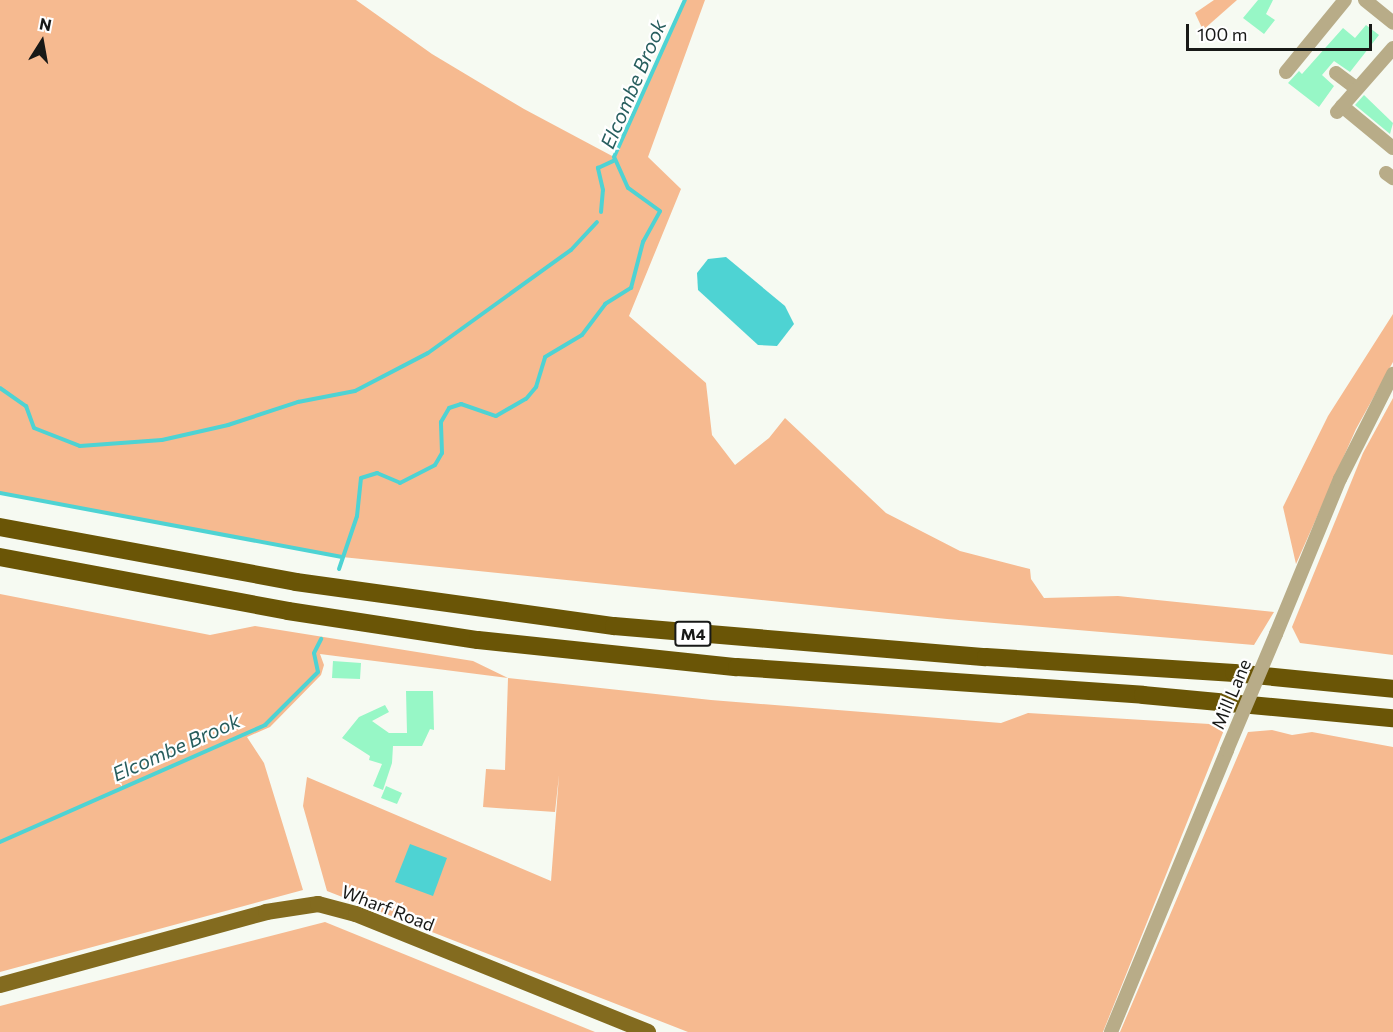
<!DOCTYPE html>
<style>
body{margin:0}
#map{position:relative;width:1393px;height:1032px;overflow:hidden;background:#f6faf2;font-family:Commissioner,sans-serif}
div>[style]{position:absolute}
[style*='--x']{left:calc(var(--x)*1px);top:calc(var(--y)*1px);width:calc(var(--w)*1px);rotate:calc(var(--a)*1deg)}
.green>*{inset:0;background:#f6ba90}
.water>*{inset:0;background:#4ed3d3}
.stream>*{height:4px;margin:-2px;padding:0 2px;transform-origin:2px;border-radius:2px;background:#4ed3d3}
.building>*{inset:0;background:#97f7c6}
.minor>*{height:14px;margin:-7px;padding:0 7px;transform-origin:7px;border-radius:7px;background:#b8ac88}
.major>*{height:16px;margin:-8px;padding:0 8px;transform-origin:8px;border-radius:8px;background:#836b1f}
.highway>*{height:18px;margin:-9px;padding:0 9px;transform-origin:9px;border-radius:9px;background:#6a5506}
.minor-bridge>*{height:14px;margin:-7px;padding:0 7px;transform-origin:7px;border-radius:7px;background:#b8ac88}
span{translate:-50% -50%;white-space:nowrap;text-align:center;line-height:1.15;-webkit-text-stroke:4.5px #fff;paint-order:stroke}
.shield-label span{padding:2px 4px;background:#fff;border:2px solid;border-radius:4px;-webkit-text-stroke-width:0}
.shield-label{font-size:16px;color:#181917;font-weight:700}
.street-label{font-size:18px;color:#181917}
.water-label{font-size:20px;color:#275e5e;font-style:italic}
.north{position:absolute;left:12px;top:12px;width:60px;height:60px;-webkit-text-stroke:4px #fff;paint-order:stroke;rotate:11deg;font-size:16px;font-weight:700;line-height:24px;text-align:center;color:#181917}
.north::after{content:'';display:block;margin:auto;width:21px;height:27px;background:#181917;clip-path:polygon(50% 0,100% 100%,50% 72%,0 100%)}
.scale{position:absolute;left:1186px;top:24px;width:186px;height:27px;box-sizing:border-box;border:3px solid #181917;border-top:0;padding-left:8px;font-size:18px;line-height:21px;white-space:nowrap;color:#181917;-webkit-text-stroke:4px #fff;paint-order:stroke}
</style>
<div id="map">
<div class="green">
<i style="clip-path:polygon(0 0,356px 0,432px 54px,524px 109px,614px 157px,685px 0,705px 0,648px 157px,681px 189px,629px 316px,706px 383px,712px 435px,735px 465px,769px 438px,785px 418px,886px 513px,960px 551px,1030px 569px,1031px 579px,1044px 598px,1118px 596px,1274px 612px,1254px 645px,947px 619px,342px 557px,0 493px)"></i>
<i style="clip-path:polygon(1214px 0,1237px 0,1203px 30px,1195px 13px)"></i>
<i style="clip-path:polygon(1393px 314px,1393px 362px,1356px 429px,1296px 564px,1283px 507px,1328px 416px)"></i>
<i style="clip-path:polygon(1393px 398px,1393px 655px,1300px 643px,1292px 627px,1363px 453px)"></i>
<i style="clip-path:polygon(0 594px,210px 635px,255px 626px,473px 661px,508px 678px,711px 700px,1001px 723px,1028px 713px,1226px 725px,1103px 1032px,688px 1032px,327px 891px,303px 806px,307px 777px,551px 881px,559px 775px,555px 812px,483px 807px,486px 769px,505px 770px,508px 678px,320px 654px,324px 665px,321px 675px,270px 727px,247px 737px,264px 763px,303px 890px,0 972px)"></i>
<i style="clip-path:polygon(1272px 730px,1292px 735px,1312px 732px,1393px 747px,1393px 1032px,1120px 1032px,1248px 732px)"></i>
<i style="clip-path:polygon(325px 922px,595px 1032px,0 1032px,0 1006px)"></i>
</div>
<div class="water">
<i style="clip-path:polygon(726px 257px,785px 306px,794px 324px,777px 346px,758px 345px,698px 290px,697px 273px,708px 259px)"></i>
<i style="clip-path:polygon(410px 844px,447px 858px,433px 896px,395px 882px)"></i>
</div>
<div class="stream">
<i style="--x:601;--y:212;--w:22;--a:-85"></i>
<i style="--x:603;--y:190;--w:23;--a:-103"></i>
<i style="--x:598;--y:168;--w:17;--a:-25"></i>
<i style="--x:0;--y:388;--w:32;--a:35"></i>
<i style="--x:26;--y:406;--w:23;--a:70"></i>
<i style="--x:34;--y:428;--w:49;--a:21.4"></i>
<i style="--x:80;--y:446;--w:82;--a:-4.2"></i>
<i style="--x:162;--y:440;--w:68;--a:-12.8"></i>
<i style="--x:228;--y:425;--w:74;--a:-18.2"></i>
<i style="--x:298;--y:402;--w:58;--a:-10.9"></i>
<i style="--x:355;--y:391;--w:82;--a:-27.5"></i>
<i style="--x:428;--y:353;--w:176;--a:-35.8"></i>
<i style="--x:571;--y:250;--w:38;--a:-47"></i>
<i style="--x:0;--y:493;--w:348;--a:10.6"></i>
<i style="--x:339;--y:569;--w:56;--a:-71.2"></i>
<i style="--x:357;--y:516;--w:38;--a:-84"></i>
<i style="--x:361;--y:478;--w:17;--a:-17"></i>
<i style="--x:377;--y:473;--w:25;--a:23"></i>
<i style="--x:400;--y:483;--w:39;--a:-27"></i>
<i style="--x:435;--y:465;--w:14;--a:-60"></i>
<i style="--x:442;--y:453;--w:31;--a:-92"></i>
<i style="--x:441;--y:422;--w:16;--a:-60"></i>
<i style="--x:449;--y:408;--w:13;--a:-18"></i>
<i style="--x:461;--y:404;--w:37;--a:19"></i>
<i style="--x:496;--y:416;--w:34;--a:-30"></i>
<i style="--x:526;--y:399;--w:16;--a:-50"></i>
<i style="--x:536;--y:387;--w:31;--a:-73"></i>
<i style="--x:545;--y:357;--w:43;--a:-30.7"></i>
<i style="--x:582;--y:335;--w:39;--a:-53"></i>
<i style="--x:605;--y:304;--w:31;--a:-32"></i>
<i style="--x:631;--y:288;--w:48;--a:-75.4"></i>
<i style="--x:643;--y:242;--w:35;--a:-61"></i>
<i style="--x:660;--y:211;--w:39;--a:-144"></i>
<i style="--x:628;--y:188;--w:34;--a:-114"></i>
<i style="--x:614;--y:157;--w:172;--a:-65.7"></i>
<i style="--x:0;--y:842;--w:290;--a:-23.8"></i>
<i style="--x:265;--y:725;--w:75;--a:-45"></i>
<i style="--x:318;--y:672;--w:19;--a:-102"></i>
<i style="--x:314;--y:653;--w:16;--a:-63"></i>
</div>
<div class="building">
<i style="clip-path:polygon(1258px 0,1273px 0,1266px 14px,1275px 20px,1264px 34px,1243px 18px)"></i>
<i style="clip-path:polygon(1366px 25px,1379px 35px,1350px 72px,1334px 61px,1322px 75px,1334px 86px,1319px 107px,1288px 83px,1299px 71px,1302px 74px,1343px 28px,1355px 38px)"></i>
<i style="clip-path:polygon(1364px 95px,1393px 123px,1390px 134px,1355px 105px)"></i>
<i style="clip-path:polygon(333px 661px,361px 663px,360px 679px,332px 678px)"></i>
<i style="clip-path:polygon(406px 691px,433px 691px,434px 730px,430px 729px,422px 746px,393px 746px,392px 763px,383px 790px,373px 786px,382px 764px,369px 760px,370px 756px,342px 738px,359px 717px,385px 705px,389px 712px,372px 721px,389px 733px,407px 733px)"></i>
<i style="clip-path:polygon(386px 786px,402px 793px,397px 804px,381px 798px)"></i>
</div>
<div class="minor">
<i style="--x:1365;--y:0;--w:36;--a:39"></i>
<i style="--x:1286;--y:72;--w:93;--a:-50.7"></i>
<i style="--x:1336;--y:73;--w:26;--a:37"></i>
<i style="--x:1342;--y:106;--w:66;--a:39.5"></i>
<i style="--x:1337;--y:112;--w:85;--a:-48.8"></i>
<i style="--x:1386;--y:173;--w:9;--a:36"></i>
<i style="--x:1276;--y:634;--w:168;--a:-67.6"></i>
<i style="--x:1340;--y:479;--w:118;--a:-63.2"></i>
<i style="--x:1111;--y:1032;--w:305;--a:-67.6"></i>
</div>
<div class="major">
<i style="--x:0;--y:985;--w:276;--a:-15.3"></i>
<i style="--x:266;--y:912;--w:53;--a:-8.7"></i>
<i style="--x:318;--y:904;--w:39;--a:15"></i>
<i style="--x:356;--y:914;--w:315;--a:22"></i>
</div>
<div class="highway">
<i style="--x:0;--y:527;--w:301;--a:10.5"></i>
<i style="--x:296;--y:582;--w:321;--a:7.9"></i>
<i style="--x:614;--y:626;--w:373;--a:4.8"></i>
<i style="--x:986;--y:657;--w:249;--a:3.7"></i>
<i style="--x:1234;--y:673;--w:160;--a:5.7"></i>
<i style="--x:0;--y:557;--w:293;--a:10.6"></i>
<i style="--x:288;--y:611;--w:192;--a:8.7"></i>
<i style="--x:478;--y:640;--w:260;--a:6"></i>
<i style="--x:737;--y:667;--w:407;--a:3.9"></i>
<i style="--x:1143;--y:695;--w:251;--a:5.3"></i>
</div>
<div class="minor-bridge">
<i style="--x:1227;--y:750;--w:126;--a:-67.1"></i>
</div>
<div class="shield-label">
<span style="left:693px;top:634px">M4</span>
</div>
<div class="street-label">
<span style="left:1231px;top:694px;rotate:-67deg">Mill Lane</span>
<span style="left:388px;top:908px;rotate:21deg">Wharf Road</span>
</div>
<div class="water-label">
<span style="left:633px;top:84px;rotate:-67deg">Elcombe Brook</span>
<span style="left:176px;top:747px;rotate:-24deg">Elcombe Brook</span>
</div>
<div class="north">N</div>
<div class="scale">100 m</div>
</div>
